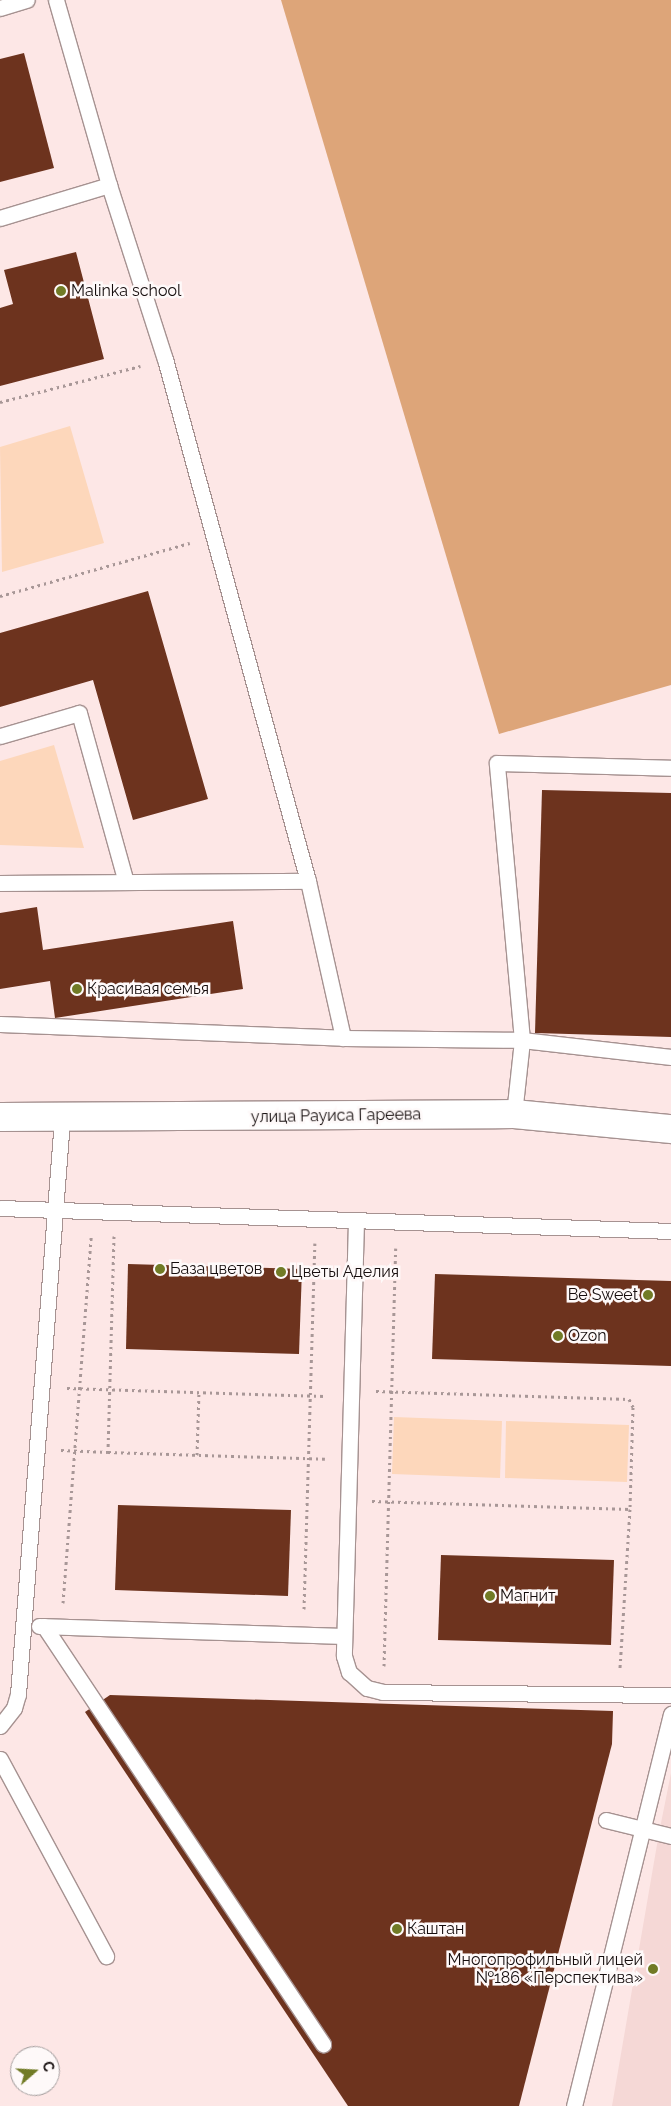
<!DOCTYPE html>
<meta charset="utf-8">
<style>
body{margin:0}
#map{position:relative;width:671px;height:2106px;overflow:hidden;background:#fde7e6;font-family:Raleway,sans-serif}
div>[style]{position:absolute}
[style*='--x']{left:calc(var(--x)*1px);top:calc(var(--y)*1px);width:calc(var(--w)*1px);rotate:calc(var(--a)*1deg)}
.built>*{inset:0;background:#f5d8d6}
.green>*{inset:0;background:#fdd7bb}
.forest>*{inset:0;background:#dda579}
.building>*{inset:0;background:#6d331e}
.path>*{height:3px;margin-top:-1.5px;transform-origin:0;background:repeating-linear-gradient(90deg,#a89797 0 2.5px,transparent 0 6.5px)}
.roads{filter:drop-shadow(1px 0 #a69291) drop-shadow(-1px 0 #a69291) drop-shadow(0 1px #a69291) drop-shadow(0 -1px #a69291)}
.service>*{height:15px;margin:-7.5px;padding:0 7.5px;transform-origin:7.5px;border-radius:7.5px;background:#fff}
.tertiary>*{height:28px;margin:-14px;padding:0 14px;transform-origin:14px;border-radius:14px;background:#fff}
.dots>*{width:14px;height:14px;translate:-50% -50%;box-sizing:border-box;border:2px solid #fef9f9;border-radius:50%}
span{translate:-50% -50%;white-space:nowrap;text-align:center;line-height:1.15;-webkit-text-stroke:5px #fef9f9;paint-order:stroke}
.poi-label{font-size:16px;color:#150d0d}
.left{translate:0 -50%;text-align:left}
.right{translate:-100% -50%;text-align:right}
.street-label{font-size:16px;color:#150d0d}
.north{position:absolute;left:10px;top:2046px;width:50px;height:50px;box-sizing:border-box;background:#fef9f9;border:1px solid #a19b9b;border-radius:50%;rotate:71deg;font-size:14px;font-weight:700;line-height:20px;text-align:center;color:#150d0d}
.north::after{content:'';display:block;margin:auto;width:18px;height:22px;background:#717b26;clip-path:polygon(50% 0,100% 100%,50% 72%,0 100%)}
</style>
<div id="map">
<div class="built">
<i style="clip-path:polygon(671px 1773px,671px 2106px,612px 2106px,659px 1833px)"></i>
</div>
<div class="green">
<i style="clip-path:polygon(70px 426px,104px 543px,2px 572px,0 447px)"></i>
<i style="clip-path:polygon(54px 745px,84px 848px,0 845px,0 761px)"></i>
<i style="clip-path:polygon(394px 1417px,502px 1421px,500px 1478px,392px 1474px)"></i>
<i style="clip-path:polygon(506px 1421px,629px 1425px,627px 1482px,505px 1478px)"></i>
</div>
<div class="forest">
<i style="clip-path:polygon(281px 0,671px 0,671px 685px,499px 734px)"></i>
</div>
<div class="building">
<i style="clip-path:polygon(24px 53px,54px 168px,0 182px,0 59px)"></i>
<i style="clip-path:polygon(76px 252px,104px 359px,0 386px,0 308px,13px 304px,4px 270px)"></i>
<i style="clip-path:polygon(148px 591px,208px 799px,133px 820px,93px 680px,0 707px,0 633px)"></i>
<i style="clip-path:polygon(542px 790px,671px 793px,671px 1037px,535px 1033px)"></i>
<i style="clip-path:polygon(37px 907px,43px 950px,233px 921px,243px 989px,55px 1018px,50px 981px,0 989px,0 913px)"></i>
<i style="clip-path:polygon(128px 1264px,302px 1269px,299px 1354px,126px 1349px)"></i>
<i style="clip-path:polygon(435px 1274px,671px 1281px,671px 1366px,432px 1359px)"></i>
<i style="clip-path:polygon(118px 1505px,291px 1510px,288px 1596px,115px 1590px)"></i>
<i style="clip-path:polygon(441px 1555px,614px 1560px,611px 1645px,438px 1640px)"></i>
<i style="clip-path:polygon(110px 1695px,613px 1711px,612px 1744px,519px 2106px,348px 2106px,85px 1712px)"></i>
</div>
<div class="path">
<i style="--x:0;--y:402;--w:145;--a:-14.4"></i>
<i style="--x:0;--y:596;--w:197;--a:-15.6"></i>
<i style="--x:114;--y:1236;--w:216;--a:91.6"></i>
<i style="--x:108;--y:1452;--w:217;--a:1.8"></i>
<i style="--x:67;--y:1388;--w:258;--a:1.8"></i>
<i style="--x:376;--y:1391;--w:253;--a:1.8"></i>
<i style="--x:629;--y:1399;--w:9;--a:63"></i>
<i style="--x:633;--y:1407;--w:102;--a:91.7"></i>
<i style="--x:61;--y:1450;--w:47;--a:2.4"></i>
<i style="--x:197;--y:1455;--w:63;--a:-88.2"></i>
<i style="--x:372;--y:1501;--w:258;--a:1.8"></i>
<i style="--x:630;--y:1509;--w:161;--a:93.6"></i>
<i style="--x:63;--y:1603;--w:369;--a:-85.6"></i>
<i style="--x:304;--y:1609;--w:366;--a:-88.3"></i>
<i style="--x:384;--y:1666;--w:418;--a:-88.4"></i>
</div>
<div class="roads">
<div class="service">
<i style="--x:56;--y:0;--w:192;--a:74"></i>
<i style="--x:109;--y:185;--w:183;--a:72.2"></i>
<i style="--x:165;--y:359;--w:541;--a:74.68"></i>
<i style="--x:308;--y:881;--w:161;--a:77.4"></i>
<i style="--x:0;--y:8;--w:28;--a:-17"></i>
<i style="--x:0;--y:218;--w:114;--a:-16.8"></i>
<i style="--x:0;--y:736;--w:82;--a:-16.2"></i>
<i style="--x:79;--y:713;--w:175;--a:74.5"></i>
<i style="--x:0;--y:883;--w:308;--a:-0.4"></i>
<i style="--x:0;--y:1024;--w:343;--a:2.3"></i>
<i style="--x:343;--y:1038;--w:179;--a:0.6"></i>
<i style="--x:522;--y:1040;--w:150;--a:6.5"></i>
<i style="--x:514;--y:1114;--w:74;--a:-83.8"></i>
<i style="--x:522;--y:1040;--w:278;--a:-95.2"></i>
<i style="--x:497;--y:763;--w:174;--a:1.6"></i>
<i style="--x:0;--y:1208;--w:671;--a:1.96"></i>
<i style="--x:356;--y:1221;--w:435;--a:91.6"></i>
<i style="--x:344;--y:1656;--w:17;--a:73"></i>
<i style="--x:349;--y:1672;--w:24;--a:42"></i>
<i style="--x:367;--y:1688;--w:16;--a:14"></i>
<i style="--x:383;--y:1692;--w:288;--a:0.6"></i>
<i style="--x:39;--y:1626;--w:305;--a:1.9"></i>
<i style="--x:44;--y:1626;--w:503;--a:56.28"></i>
<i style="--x:0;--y:1726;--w:23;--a:-52"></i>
<i style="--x:14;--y:1708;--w:15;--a:-74"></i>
<i style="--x:18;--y:1694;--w:577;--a:-85.62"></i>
<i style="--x:0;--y:1759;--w:224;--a:61.7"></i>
<i style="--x:606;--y:1820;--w:67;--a:13.8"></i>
<i style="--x:574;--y:2106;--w:404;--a:-76.1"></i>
</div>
<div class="tertiary">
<i style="--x:0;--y:1117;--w:514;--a:-0.33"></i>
<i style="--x:514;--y:1114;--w:158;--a:5.5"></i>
</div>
</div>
<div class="dots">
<i style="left:61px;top:291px;background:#717b26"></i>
<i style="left:77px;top:989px;background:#717b26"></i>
<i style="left:160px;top:1269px;background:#717b26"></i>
<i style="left:281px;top:1272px;background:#717b26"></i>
<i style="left:648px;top:1295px;background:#717b26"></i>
<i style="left:558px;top:1336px;background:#717b26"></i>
<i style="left:490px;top:1596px;background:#717b26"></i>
<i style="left:397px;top:1929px;background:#717b26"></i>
<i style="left:653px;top:1969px;background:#717b26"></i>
</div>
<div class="poi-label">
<span class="left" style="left:71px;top:291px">Malinka school</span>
<span class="left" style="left:87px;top:989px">Красивая семья</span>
<span class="left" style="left:170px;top:1269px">База цветов</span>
<span class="left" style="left:291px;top:1272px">Цветы Аделия</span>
<span class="right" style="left:638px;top:1295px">Be Sweet</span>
<span class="left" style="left:568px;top:1336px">Ozon</span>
<span class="left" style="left:500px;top:1596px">Магнит</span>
<span class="left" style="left:407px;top:1929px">Каштан</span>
<span class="right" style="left:643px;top:1969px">Многопрофильный лицей<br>№186 «Перспектива»</span>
</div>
<div class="street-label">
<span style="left:336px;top:1116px;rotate:-1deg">улица Рауиса Гареева</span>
</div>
<div class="north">С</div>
</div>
